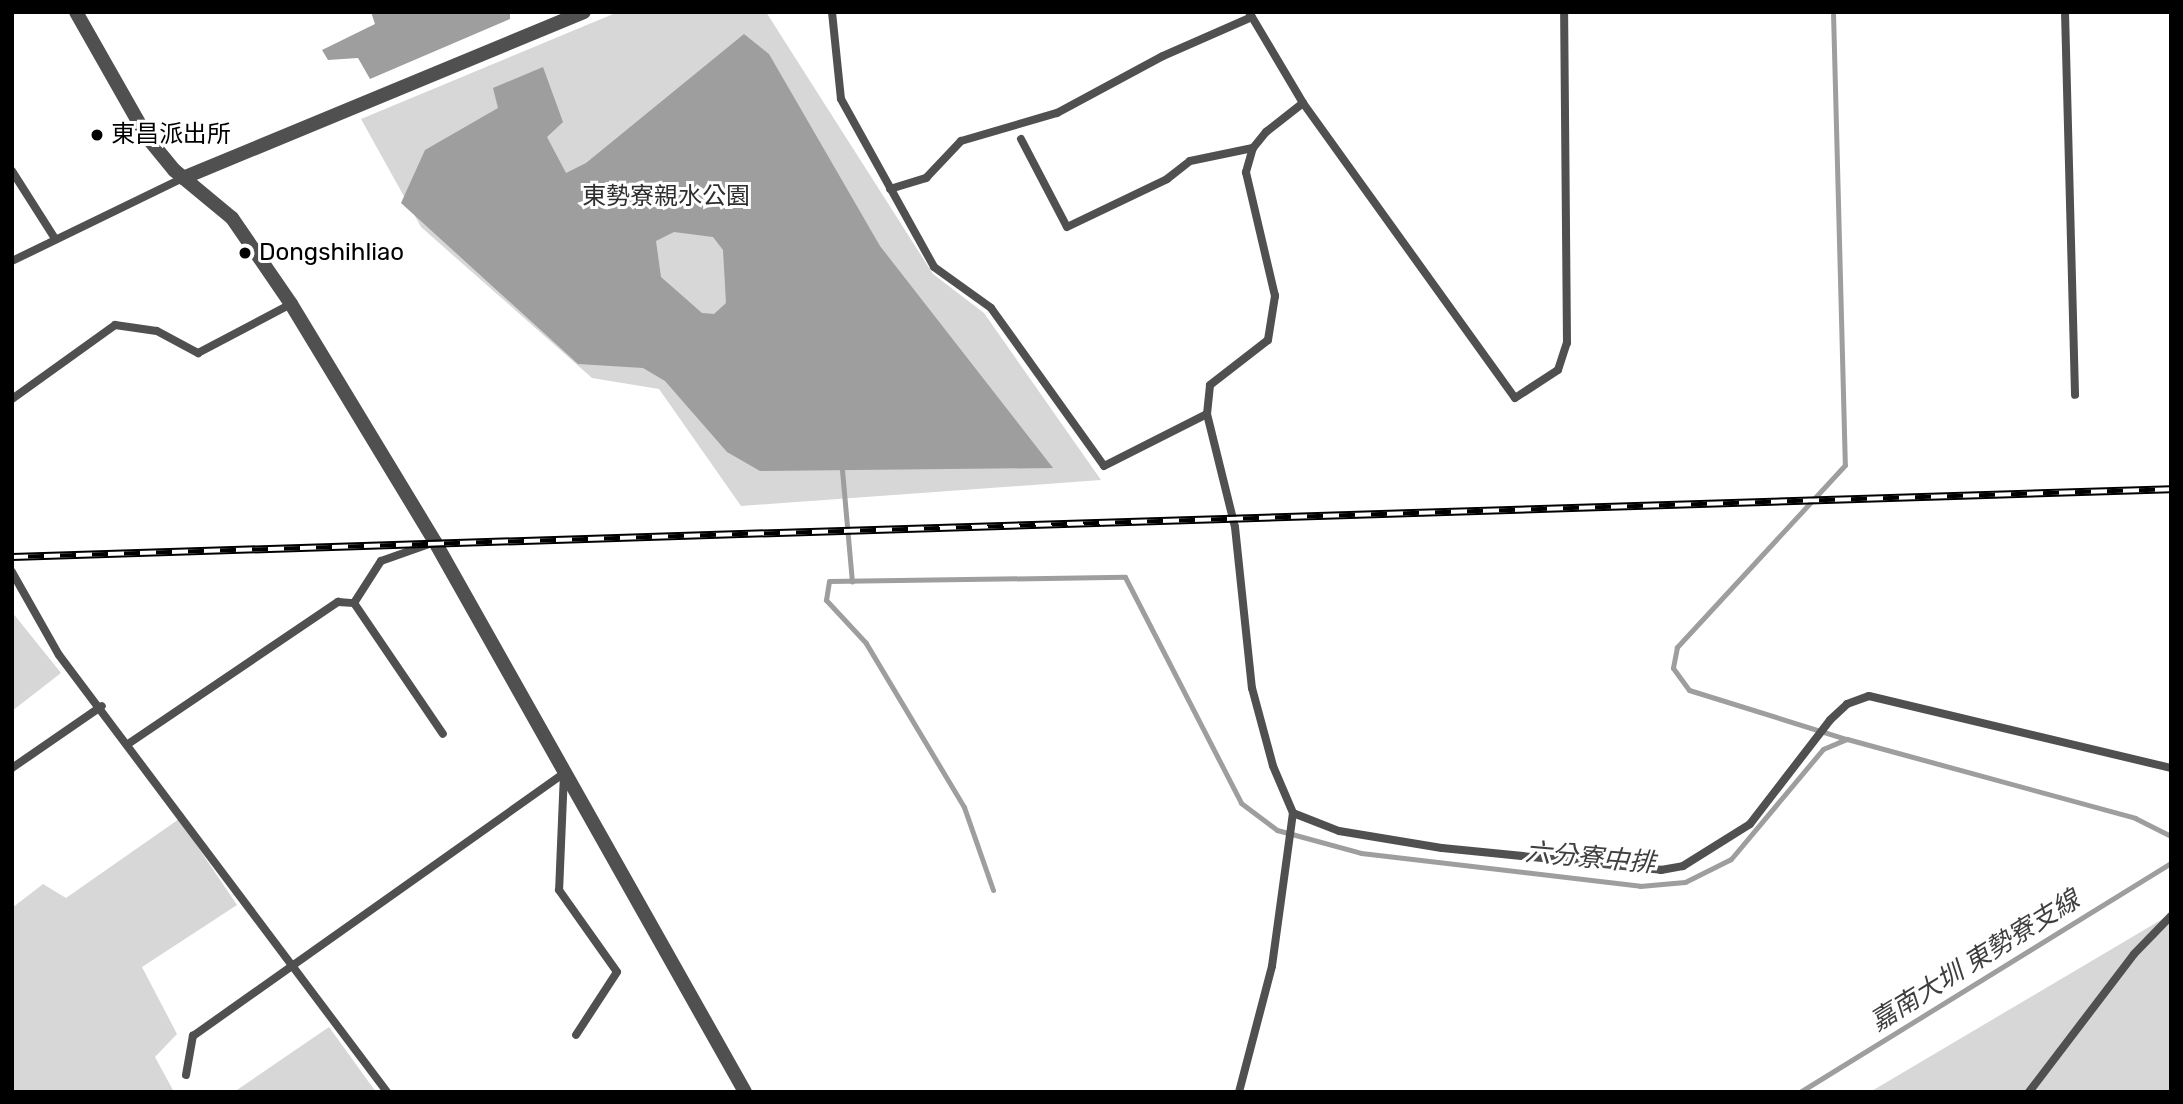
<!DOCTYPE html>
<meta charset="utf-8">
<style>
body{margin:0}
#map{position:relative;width:2183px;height:1104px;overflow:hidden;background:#fff;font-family:Rubik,"Noto Sans TC",sans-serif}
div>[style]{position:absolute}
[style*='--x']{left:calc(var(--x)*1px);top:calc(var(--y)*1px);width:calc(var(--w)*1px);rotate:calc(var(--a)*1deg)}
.green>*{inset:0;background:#d7d7d7}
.water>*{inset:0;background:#9e9e9e}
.stream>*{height:5px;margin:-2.5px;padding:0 2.5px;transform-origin:2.5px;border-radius:2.5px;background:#9e9e9e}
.service>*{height:8px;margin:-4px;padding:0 4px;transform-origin:4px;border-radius:4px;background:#505050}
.tertiary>*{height:14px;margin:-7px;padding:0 7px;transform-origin:7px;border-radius:7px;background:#505050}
.rail>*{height:8px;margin-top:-4px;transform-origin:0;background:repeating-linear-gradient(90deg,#fff 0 16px,#000 0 32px);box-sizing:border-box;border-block:2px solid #000}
.dots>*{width:19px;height:19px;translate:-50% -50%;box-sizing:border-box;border:4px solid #fff;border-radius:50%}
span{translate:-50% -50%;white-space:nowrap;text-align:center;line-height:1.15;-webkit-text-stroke:6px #fff;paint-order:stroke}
.poi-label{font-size:24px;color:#000}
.left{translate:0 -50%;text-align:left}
.park-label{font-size:24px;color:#2e2e2e}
.water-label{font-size:26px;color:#3f3f3f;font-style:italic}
.frame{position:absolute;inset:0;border:14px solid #000;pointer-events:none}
</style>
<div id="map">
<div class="green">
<i style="clip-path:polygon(618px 12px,766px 12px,933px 274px,984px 313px,1101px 480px,741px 506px,659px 389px,592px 378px,421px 227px,361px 119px)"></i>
<i style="clip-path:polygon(12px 612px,61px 673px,12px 711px)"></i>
<i style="clip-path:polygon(179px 819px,237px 905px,142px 967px,177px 1034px,155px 1057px,174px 1092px,12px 1092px,12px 908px,43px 884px,66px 898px)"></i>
<i style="clip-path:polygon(2171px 914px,2171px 1092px,1870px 1092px)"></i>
<i style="clip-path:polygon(329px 1027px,376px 1092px,234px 1092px)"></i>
</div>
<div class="water">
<i style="clip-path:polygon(371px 12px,510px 12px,510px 19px,370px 79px,358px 58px,328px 60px,322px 50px,375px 24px)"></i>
<i style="clip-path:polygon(evenodd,744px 34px,769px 54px,880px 246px,1053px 468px,760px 471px,727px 452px,665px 381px,643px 368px,578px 364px,401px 203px,425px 150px,498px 108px,493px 88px,543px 67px,563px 122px,547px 137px,566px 173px,586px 163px,744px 34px,674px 232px,713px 237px,723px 250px,726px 303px,714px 314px,702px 313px,661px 277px,656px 241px,674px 232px)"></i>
</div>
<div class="stream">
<i style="--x:1833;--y:12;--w:453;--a:88.5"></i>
<i style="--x:1845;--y:465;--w:248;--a:132.7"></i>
<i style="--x:1677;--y:647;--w:21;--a:101"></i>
<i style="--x:1673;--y:668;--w:27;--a:54"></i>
<i style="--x:1689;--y:690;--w:164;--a:17.3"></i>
<i style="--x:842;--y:470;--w:112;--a:84.9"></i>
<i style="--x:993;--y:890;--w:88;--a:-109.3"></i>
<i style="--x:964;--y:807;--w:191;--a:-120.9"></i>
<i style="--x:866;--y:643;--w:59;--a:-132.9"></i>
<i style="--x:826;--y:600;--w:19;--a:-81"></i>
<i style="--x:829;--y:581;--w:296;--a:-0.8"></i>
<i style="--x:1125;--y:577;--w:254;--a:62.8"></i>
<i style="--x:1241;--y:803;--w:45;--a:36.9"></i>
<i style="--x:1277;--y:830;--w:87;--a:15.3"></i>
<i style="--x:1361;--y:853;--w:281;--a:6.7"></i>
<i style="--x:1640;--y:886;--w:45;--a:-5.1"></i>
<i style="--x:1685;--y:882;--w:51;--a:-26.6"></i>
<i style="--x:1731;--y:859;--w:143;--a:-50.1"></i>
<i style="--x:1823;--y:749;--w:26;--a:-23"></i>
<i style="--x:1847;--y:739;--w:299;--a:15.3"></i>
<i style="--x:2135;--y:818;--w:40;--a:26.6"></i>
<i style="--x:1800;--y:1092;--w:436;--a:-31.7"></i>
</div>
<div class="service">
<i style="--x:832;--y:12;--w:87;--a:84.1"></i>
<i style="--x:841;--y:99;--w:192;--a:61"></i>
<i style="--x:934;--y:267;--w:70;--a:35.7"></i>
<i style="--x:991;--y:308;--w:194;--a:54.4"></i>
<i style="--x:1104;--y:466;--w:115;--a:-26.8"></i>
<i style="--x:1207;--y:414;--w:29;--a:-84"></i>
<i style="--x:1210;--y:385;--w:73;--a:-37.8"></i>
<i style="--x:1268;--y:340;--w:45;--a:-81"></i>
<i style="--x:1275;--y:296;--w:127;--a:-103.2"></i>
<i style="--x:1246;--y:172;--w:25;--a:-74"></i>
<i style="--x:1253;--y:148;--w:21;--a:-51"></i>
<i style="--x:1266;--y:132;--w:47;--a:-38.1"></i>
<i style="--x:1249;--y:12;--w:106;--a:59.3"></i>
<i style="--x:1303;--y:103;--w:363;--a:54.3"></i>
<i style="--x:1515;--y:398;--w:51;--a:-33.1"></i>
<i style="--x:1558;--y:370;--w:28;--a:-72"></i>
<i style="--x:1567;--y:343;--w:331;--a:-90.5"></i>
<i style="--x:2065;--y:12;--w:383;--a:88.5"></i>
<i style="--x:1021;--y:139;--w:99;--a:62.4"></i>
<i style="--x:1067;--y:227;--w:111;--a:-25.6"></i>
<i style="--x:1167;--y:179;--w:29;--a:-38"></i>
<i style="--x:1190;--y:161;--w:64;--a:-11.7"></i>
<i style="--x:12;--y:171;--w:78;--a:57.5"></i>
<i style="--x:890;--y:189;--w:38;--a:-17"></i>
<i style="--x:926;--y:178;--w:51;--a:-46.6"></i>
<i style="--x:961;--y:141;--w:100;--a:-16.3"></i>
<i style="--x:1057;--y:113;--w:120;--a:-28.3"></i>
<i style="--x:1163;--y:56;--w:97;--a:-23.7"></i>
<i style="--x:12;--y:261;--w:190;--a:-25.9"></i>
<i style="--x:12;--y:399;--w:127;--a:-35.7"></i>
<i style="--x:115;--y:325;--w:42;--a:8.1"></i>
<i style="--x:157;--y:331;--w:47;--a:28.2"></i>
<i style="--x:198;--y:353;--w:105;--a:-27.8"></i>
<i style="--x:1207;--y:414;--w:116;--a:76.1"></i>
<i style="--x:1235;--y:527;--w:162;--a:84"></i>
<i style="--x:1252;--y:688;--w:81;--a:74.9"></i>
<i style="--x:1273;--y:766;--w:51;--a:66.9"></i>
<i style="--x:1293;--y:813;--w:49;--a:21.4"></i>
<i style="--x:1339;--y:831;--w:104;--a:9.4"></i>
<i style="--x:1442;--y:848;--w:220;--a:5.7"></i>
<i style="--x:1661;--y:870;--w:22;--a:-10"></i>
<i style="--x:1683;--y:866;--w:79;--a:-32.1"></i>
<i style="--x:1750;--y:824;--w:131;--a:-52.4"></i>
<i style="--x:1830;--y:720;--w:23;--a:-43"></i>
<i style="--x:1847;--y:704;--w:23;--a:-20"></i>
<i style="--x:1869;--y:696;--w:310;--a:13.4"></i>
<i style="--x:12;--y:572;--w:95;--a:60.5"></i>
<i style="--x:59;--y:655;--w:546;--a:53.11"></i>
<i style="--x:354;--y:603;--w:158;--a:55.8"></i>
<i style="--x:128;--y:744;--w:254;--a:-34.1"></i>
<i style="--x:338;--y:602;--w:16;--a:4"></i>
<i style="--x:354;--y:603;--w:50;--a:-57.3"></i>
<i style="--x:381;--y:561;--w:57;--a:-19.4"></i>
<i style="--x:12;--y:768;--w:109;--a:-34.6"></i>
<i style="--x:186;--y:1075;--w:40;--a:-80"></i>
<i style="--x:193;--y:1036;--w:455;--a:-35.3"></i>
<i style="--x:564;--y:773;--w:117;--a:92.4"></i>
<i style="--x:559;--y:890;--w:100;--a:54.7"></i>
<i style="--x:617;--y:972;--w:75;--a:123.1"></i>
<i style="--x:1239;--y:1092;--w:130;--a:-75.3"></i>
<i style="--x:1272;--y:966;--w:154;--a:-82.2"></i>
<i style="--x:2029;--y:1092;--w:173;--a:-52.7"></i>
<i style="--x:2134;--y:954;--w:53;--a:-45.8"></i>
</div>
<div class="tertiary">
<i style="--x:76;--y:12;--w:144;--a:60.4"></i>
<i style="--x:147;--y:137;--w:43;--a:50.7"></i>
<i style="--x:174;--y:170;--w:75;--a:39.6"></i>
<i style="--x:232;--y:218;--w:104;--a:55.5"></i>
<i style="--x:291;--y:304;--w:278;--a:58.8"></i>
<i style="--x:435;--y:542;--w:631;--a:60.59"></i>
<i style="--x:183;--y:178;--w:434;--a:-22.5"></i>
</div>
<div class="rail">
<i style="--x:12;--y:557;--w:2160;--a:-1.8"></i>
</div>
<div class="dots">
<i style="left:97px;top:135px;background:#000"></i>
<i style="left:245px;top:253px;background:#000"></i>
</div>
<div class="poi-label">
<span class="left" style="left:111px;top:135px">東昌派出所</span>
<span class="left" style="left:259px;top:253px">Dongshihliao</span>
</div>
<div class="park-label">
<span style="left:666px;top:197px">東勢寮親水公園</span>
</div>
<div class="water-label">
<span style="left:1590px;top:858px;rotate:5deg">六分寮中排</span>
<span style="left:1975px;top:961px;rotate:-32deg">嘉南大圳 東勢寮支線</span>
</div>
<div class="frame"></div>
</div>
